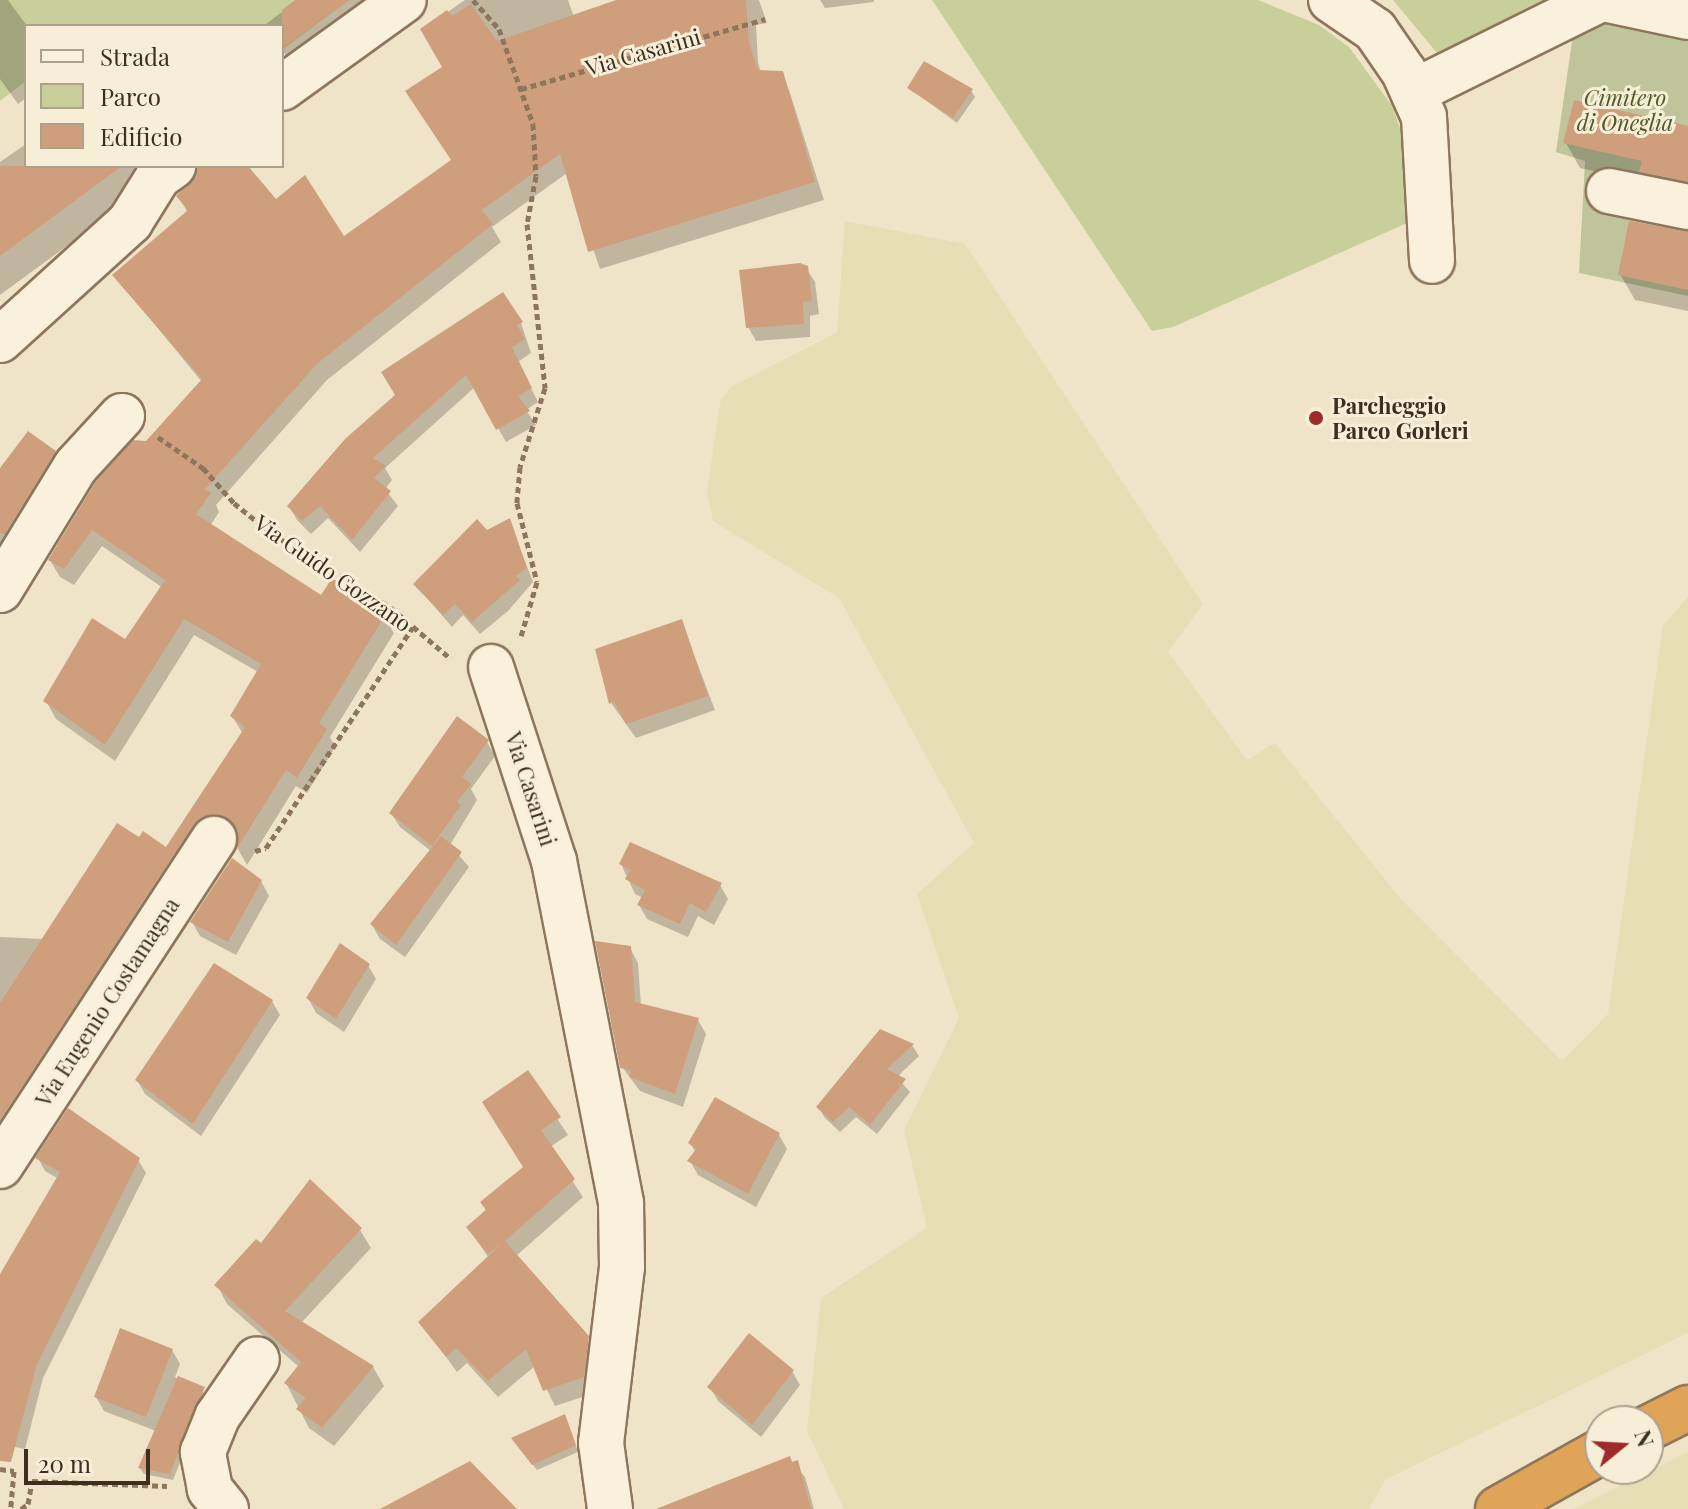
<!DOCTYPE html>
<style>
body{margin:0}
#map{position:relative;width:1688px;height:1509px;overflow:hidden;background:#f0e4c8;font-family:"Playfair Display",serif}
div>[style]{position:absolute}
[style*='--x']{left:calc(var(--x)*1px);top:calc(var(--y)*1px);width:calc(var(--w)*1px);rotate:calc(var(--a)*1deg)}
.farmland>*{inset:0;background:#e6deb5}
.green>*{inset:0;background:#c9cf9b}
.cemetery>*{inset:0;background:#bfc49a}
.shadow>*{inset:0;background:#0003}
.building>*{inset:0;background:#cf9f7d}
.path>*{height:5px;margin-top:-2.5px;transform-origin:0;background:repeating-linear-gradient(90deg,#8d765c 0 6px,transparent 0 10px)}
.roads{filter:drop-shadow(2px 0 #8d765c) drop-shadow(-2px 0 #8d765c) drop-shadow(0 2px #8d765c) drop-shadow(0 -2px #8d765c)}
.minor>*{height:44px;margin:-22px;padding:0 22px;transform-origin:22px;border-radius:22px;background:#faf1dc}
.highway>*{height:44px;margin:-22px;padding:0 22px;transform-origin:22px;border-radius:22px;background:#e0a458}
.dots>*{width:22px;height:22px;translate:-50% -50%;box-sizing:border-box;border:4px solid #f7eed8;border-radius:50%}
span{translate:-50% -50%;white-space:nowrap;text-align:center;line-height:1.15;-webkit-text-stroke:6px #f7eed8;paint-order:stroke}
.street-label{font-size:22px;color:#3d2e20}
.park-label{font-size:22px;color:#4d5a26;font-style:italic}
.poi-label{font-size:22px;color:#3d2e20;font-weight:700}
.left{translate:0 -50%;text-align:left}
.legend{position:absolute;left:24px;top:24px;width:260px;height:144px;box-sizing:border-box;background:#f7eed8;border:2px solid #ada18e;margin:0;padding:10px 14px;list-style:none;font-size:24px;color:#3d2e20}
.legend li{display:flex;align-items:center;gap:16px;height:40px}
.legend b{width:40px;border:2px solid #ada18e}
.north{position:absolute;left:1584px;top:1405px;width:80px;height:80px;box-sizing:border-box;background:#f7eed8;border:2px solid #ada18e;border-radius:50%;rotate:72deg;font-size:22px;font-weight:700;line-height:32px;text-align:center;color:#3d2e20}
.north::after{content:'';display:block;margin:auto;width:28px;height:36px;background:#9e2a2b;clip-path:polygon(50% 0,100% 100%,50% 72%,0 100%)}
.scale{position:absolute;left:24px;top:1449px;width:126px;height:36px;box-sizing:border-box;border:4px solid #3d2e20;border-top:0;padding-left:10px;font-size:24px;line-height:28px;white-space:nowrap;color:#3d2e20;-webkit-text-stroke:6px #f7eed8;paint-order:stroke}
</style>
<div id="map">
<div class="farmland">
<i style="clip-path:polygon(845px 221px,965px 244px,1203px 604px,1168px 652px,1247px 760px,1275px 743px,1400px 898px,1562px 1061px,1608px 1014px,1663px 626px,1688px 597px,1688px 1333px,1385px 1480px,1369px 1509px,844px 1509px,807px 1431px,821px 1298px,927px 1228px,904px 1130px,959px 1018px,917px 894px,974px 843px,839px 598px,713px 521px,707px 491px,721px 399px,731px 387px,837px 332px)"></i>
<i style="clip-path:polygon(1688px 1452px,1688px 1509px,1574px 1509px)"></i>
</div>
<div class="green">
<i style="clip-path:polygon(0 0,349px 0,282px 50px,282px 26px,26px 26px,26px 81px,0 101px)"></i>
<i style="clip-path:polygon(932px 0,1258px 0,1319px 25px,1349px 47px,1392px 106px,1405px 142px,1407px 223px,1173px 327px,1152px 331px)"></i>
<i style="clip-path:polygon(1393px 0,1552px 0,1442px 59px)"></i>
</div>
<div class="cemetery">
<i style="clip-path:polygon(1578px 0,1688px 0,1688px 296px,1579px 273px,1585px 161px,1556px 152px)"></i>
</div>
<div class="shadow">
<i style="clip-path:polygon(0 0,8px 0,27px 26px,26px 98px,18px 104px,0 79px)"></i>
<i style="clip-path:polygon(298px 0,382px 0,293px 65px,282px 50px,282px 26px,266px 24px)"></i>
<i style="clip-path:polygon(465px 0,568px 0,574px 17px,622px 0,759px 0,767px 23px,756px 25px,758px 62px,761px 72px,779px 72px,789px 90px,824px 200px,600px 269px,567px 173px,492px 227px,501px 242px,327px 380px,216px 505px,219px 512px,210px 526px,321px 598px,384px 616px,394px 633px,330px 737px,335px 747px,307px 793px,296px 786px,247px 865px,238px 849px,238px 835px,214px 833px,0 1152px,0 937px,44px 939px,139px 839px,166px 850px,243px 734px,232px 716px,258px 672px,194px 635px,115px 761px,56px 719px,46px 701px,126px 642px,163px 588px,102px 546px,74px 585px,60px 577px,50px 560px,202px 382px,115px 276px,188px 213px,178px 196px,197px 178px,199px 166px,245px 166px,276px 202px,343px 239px,453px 161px,445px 67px,423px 29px)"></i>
<i style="clip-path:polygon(820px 0,874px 0,874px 2px,825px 8px)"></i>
<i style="clip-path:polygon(909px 88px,971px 90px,975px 97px,957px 123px)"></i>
<i style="clip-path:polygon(1688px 128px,1688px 203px,1648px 183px,1580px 168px,1566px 143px)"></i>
<i style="clip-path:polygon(26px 144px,26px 166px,133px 166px,146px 188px,0 295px,0 162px)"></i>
<i style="clip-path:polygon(1688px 232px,1688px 311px,1635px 300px,1620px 274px)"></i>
<i style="clip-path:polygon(806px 268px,815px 282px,819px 314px,810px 316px,810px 337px,756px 341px,748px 327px)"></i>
<i style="clip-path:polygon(521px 323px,531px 353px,518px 362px,538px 402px,526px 410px,536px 425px,506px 442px,475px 387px,385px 468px,392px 480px,385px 489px,398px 506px,360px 552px,328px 518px,311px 534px,297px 520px,289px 506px,398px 396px,383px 372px)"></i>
<i style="clip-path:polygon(55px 452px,63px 466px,0 569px,0 477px)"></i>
<i style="clip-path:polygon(509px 521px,533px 582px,508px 611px,480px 634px,463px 615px,452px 627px,415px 584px)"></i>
<i style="clip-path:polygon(681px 621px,715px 710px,636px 738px,611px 703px)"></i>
<i style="clip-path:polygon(487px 742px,495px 756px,471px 789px,477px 800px,450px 845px,469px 867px,405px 957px,380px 939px,372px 925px,431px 851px,400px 827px,391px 813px)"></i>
<i style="clip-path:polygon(621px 864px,720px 885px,728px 899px,714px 925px,698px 916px,688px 937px,647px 919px,639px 905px,643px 898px,635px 894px)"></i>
<i style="clip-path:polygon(261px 881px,269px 896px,236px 955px,200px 936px,192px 922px)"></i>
<i style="clip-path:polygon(630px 948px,638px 963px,641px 1006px,698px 1020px,706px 1034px,683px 1107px,640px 1091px,622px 1067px)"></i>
<i style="clip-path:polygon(368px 965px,376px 979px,344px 1032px,316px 1013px,308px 998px)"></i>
<i style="clip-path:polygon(272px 1001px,280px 1015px,201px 1136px,145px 1094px,137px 1080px)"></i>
<i style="clip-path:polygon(912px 1045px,919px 1056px,897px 1077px,910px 1092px,877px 1134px,856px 1117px,840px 1132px,825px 1118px,818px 1107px)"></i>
<i style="clip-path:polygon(527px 1073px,568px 1135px,550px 1147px,583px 1197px,516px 1256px,597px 1355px,592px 1394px,555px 1406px,535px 1366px,498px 1397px,467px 1363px,457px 1372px,421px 1322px,489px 1258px,468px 1228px,525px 1168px)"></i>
<i style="clip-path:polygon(779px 1135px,787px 1149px,756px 1207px,698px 1175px,690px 1161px,696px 1153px,690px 1143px)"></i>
<i style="clip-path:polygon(38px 1158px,138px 1160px,146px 1173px,43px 1378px,25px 1449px,0 1444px,0 1283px,59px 1179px,45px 1171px)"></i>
<i style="clip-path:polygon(360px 1230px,371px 1248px,301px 1323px,373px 1367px,384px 1386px,334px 1446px,309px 1428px,286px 1383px,299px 1367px,227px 1304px,217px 1285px,262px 1246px)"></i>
<i style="clip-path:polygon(172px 1350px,180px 1364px,175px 1377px,207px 1395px,173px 1480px,144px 1474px,140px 1468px,156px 1431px,104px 1411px,96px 1397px)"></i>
<i style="clip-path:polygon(792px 1371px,800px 1385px,761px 1437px,718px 1401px,710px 1387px)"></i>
<i style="clip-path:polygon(568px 1423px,578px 1452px,537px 1470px,517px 1445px)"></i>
<i style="clip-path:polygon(789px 1458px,805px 1477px,814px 1509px,718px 1509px,711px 1487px)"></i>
</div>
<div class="building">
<i style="clip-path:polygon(295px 0,349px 0,282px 49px,282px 10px)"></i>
<i style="clip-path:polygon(616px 0,746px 0,749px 43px,758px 70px,783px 71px,815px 182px,588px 252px,560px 154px,482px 210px,493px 224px,318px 363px,205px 489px,211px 493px,196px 514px,321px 595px,332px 578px,386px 614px,319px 723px,327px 729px,297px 778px,286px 770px,236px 850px,237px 828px,227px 818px,203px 816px,193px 825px,0 1120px,0 1003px,117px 823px,139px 837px,143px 831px,166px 847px,245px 727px,230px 716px,261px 664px,184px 619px,105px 745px,43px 701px,92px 618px,125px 639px,165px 580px,92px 530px,64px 569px,48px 560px,96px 481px,133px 440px,146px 441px,202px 379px,112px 275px,188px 210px,176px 196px,195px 177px,198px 166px,248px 166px,276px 199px,305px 175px,344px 236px,451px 160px,405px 91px,442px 67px,420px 29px,447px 10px,452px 16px,471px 4px,497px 41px)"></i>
<i style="clip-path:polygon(924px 61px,973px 89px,953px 118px,907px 88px)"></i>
<i style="clip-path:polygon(1574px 100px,1688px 126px,1688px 182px,1639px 172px,1642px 161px,1563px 143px)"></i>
<i style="clip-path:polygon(0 166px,122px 166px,0 256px)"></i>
<i style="clip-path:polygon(1629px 221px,1688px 231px,1688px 290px,1618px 275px)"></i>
<i style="clip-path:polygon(800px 263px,808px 266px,812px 301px,803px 302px,804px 324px,746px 328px,739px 270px)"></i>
<i style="clip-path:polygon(503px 292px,523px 322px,517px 325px,525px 339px,512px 347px,532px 388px,518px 396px,530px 411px,496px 430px,466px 375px,373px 458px,386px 466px,374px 478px,391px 491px,352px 540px,320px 506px,302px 521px,287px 506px,345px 439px,395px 395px,381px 372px)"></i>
<i style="clip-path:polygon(28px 431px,56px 451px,4px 535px,0 533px,0 468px)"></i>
<i style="clip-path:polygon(510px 518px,527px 568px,516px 576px,520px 580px,472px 622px,455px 604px,443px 615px,413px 584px,477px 519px,487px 530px)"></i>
<i style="clip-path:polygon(682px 619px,708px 696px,626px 724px,614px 701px,609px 704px,595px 649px)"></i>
<i style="clip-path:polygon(457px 716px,489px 740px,462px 777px,471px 784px,457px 802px,461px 805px,432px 846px,389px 813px)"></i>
<i style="clip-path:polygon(441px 836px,462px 852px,396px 945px,370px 924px)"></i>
<i style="clip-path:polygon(630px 842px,722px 883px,706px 912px,690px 903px,680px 924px,637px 905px,645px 890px,625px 879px,630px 870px,619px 864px)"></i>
<i style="clip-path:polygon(232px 858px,262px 880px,228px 942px,190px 922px)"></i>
<i style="clip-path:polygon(595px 941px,631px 946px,635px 1002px,699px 1018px,675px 1094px,629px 1077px,631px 1070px,620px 1068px)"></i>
<i style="clip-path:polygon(340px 943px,370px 964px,336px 1019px,306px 998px)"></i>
<i style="clip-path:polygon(214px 963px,273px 1000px,193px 1124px,135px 1080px)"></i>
<i style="clip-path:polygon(880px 1029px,914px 1044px,887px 1069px,906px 1079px,870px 1125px,849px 1107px,833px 1122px,816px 1107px)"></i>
<i style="clip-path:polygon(528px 1070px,561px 1117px,541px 1130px,575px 1179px,505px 1241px,589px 1336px,584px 1377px,543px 1391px,526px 1349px,488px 1381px,456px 1348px,446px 1357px,418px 1322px,502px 1243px,488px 1254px,466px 1227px,486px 1210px,480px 1202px,523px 1167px,482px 1102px)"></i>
<i style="clip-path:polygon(715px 1097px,780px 1133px,748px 1194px,687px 1161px,696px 1149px,688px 1143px)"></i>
<i style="clip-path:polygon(68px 1108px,140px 1158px,37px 1364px,11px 1462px,0 1461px,0 1274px,60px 1172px,35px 1158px)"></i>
<i style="clip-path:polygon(310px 1179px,362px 1228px,285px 1311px,374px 1366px,322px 1428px,296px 1409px,306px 1398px,284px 1383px,301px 1362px,214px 1285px,256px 1239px,261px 1243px)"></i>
<i style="clip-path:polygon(120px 1328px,173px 1349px,146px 1417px,94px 1397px)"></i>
<i style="clip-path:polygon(749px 1333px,794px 1370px,752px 1425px,707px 1387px)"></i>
<i style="clip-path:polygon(178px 1376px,205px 1387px,170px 1474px,138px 1468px)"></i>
<i style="clip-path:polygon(565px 1414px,576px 1445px,532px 1465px,511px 1438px)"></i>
<i style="clip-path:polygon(790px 1456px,792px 1462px,798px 1460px,811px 1509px,656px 1509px)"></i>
<i style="clip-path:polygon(470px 1461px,517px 1509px,380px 1509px)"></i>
</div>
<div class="path">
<i style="--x:473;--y:0;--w:39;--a:48"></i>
<i style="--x:499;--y:29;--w:101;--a:70.3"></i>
<i style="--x:533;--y:124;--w:52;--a:86.7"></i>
<i style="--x:536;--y:176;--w:49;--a:100.6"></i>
<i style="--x:527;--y:224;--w:165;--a:83.7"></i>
<i style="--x:545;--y:388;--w:83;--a:107.6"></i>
<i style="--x:520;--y:467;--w:36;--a:95"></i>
<i style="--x:517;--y:503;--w:81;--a:75.8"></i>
<i style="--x:537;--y:582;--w:56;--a:106.5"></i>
<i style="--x:521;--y:89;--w:254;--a:-16"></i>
<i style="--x:158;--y:437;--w:55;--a:34.6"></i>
<i style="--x:203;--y:468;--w:47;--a:48.5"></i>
<i style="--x:234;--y:503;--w:48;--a:39"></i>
<i style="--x:271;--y:533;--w:140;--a:31.9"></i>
<i style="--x:390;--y:607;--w:80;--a:40.4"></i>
<i style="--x:255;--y:851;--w:11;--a:-15"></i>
<i style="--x:266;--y:848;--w:265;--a:-56.4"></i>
<i style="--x:0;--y:1469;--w:14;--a:8"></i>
<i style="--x:14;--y:1471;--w:38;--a:95"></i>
<i style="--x:21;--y:1509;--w:9;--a:-36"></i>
<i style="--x:28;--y:1504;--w:23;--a:-80"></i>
<i style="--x:32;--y:1481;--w:135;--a:2.1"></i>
</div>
<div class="roads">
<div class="minor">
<i style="--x:1331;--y:0;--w:53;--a:34.3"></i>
<i style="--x:1375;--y:30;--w:51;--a:55.4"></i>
<i style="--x:1404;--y:72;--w:49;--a:66"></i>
<i style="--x:1424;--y:117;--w:144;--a:86.8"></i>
<i style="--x:1608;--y:0;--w:82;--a:12"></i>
<i style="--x:282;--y:88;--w:150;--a:-35.8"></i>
<i style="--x:1413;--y:92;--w:208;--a:-26.3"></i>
<i style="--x:1609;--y:191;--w:81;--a:11.4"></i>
<i style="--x:0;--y:340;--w:176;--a:-42.2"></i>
<i style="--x:130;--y:222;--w:53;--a:-58.1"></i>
<i style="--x:158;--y:177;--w:19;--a:-36"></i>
<i style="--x:0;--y:590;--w:145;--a:-58.5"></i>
<i style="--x:76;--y:466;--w:68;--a:-47.4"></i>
<i style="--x:491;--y:667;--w:204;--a:72"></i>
<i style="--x:554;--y:861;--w:349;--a:78.9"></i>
<i style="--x:621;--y:1203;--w:64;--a:89.1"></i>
<i style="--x:622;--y:1267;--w:177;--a:96.8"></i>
<i style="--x:601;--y:1443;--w:67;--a:82.2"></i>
<i style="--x:0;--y:1166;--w:391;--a:-56.8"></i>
<i style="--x:226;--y:1509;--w:26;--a:-129"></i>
<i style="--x:210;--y:1489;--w:38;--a:-101"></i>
<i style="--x:203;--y:1452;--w:38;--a:-68"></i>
<i style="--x:217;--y:1417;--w:70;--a:-55.4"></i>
</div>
<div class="highway">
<i style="--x:1648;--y:1428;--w:45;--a:-26.6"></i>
<i style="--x:1498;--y:1509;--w:117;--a:-29.2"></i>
</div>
</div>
<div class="dots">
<i style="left:1316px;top:418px;background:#9e2a2b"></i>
</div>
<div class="street-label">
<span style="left:643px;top:52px;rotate:-16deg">Via Casarini</span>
<span style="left:333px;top:573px;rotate:35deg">Via Guido Gozzano</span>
<span style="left:531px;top:789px;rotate:72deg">Via Casarini</span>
<span style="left:107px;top:1002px;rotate:-57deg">Via Eugenio Costamagna</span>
</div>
<div class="park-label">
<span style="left:1625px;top:110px">Cimitero<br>di Oneglia</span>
</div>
<div class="poi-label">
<span class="left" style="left:1332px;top:418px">Parcheggio<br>Parco Gorleri</span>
</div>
<ul class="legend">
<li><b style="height:10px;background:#faf1dc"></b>Strada</li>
<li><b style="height:22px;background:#c9cf9b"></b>Parco</li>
<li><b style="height:22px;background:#cf9f7d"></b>Edificio</li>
</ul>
<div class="north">N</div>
<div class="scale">20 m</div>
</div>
